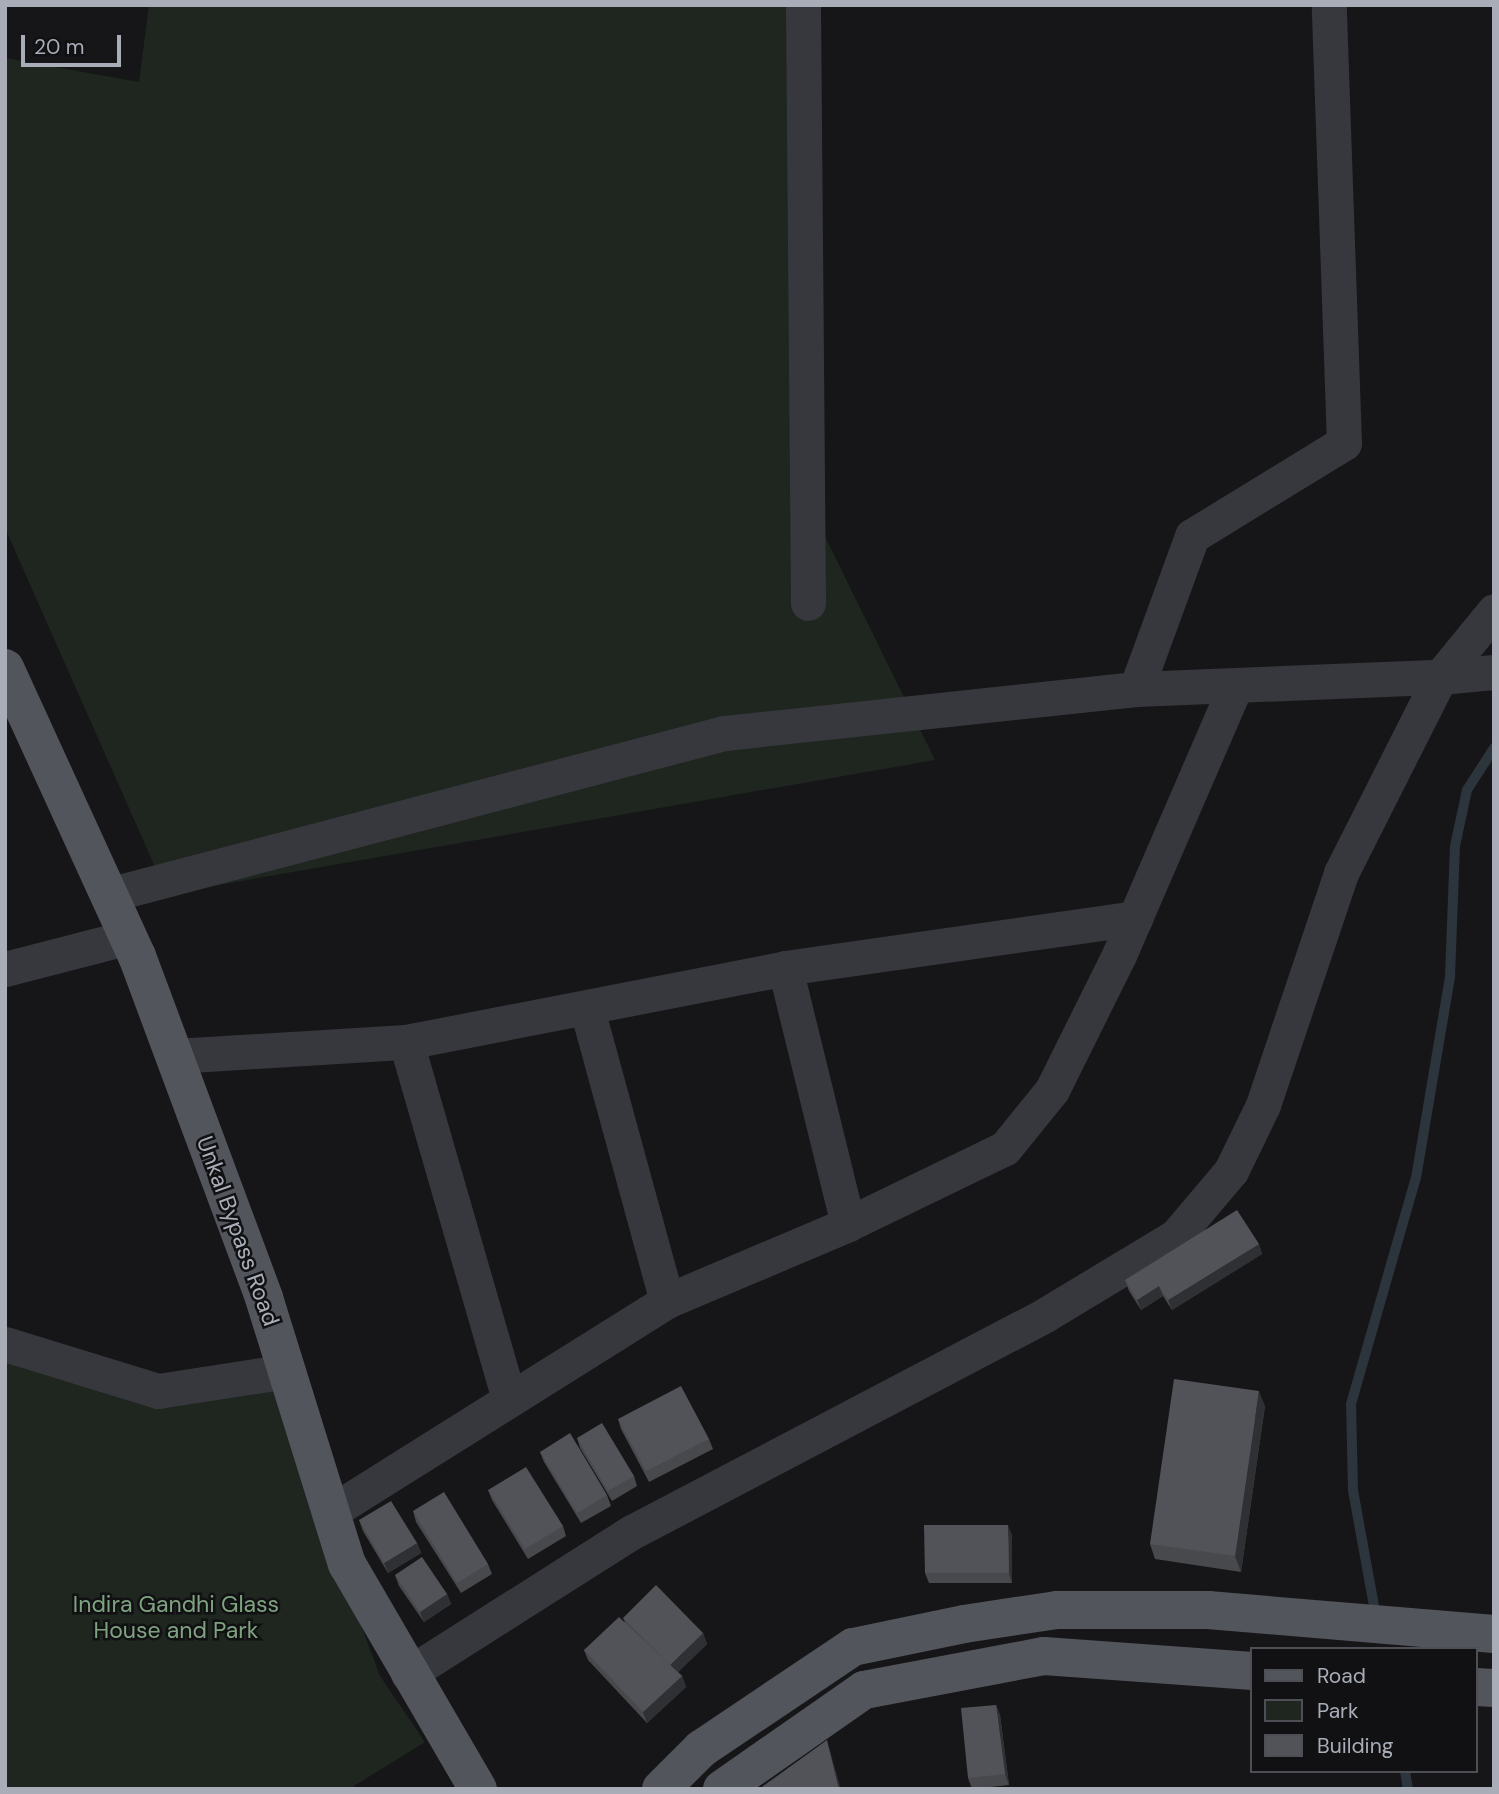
<!DOCTYPE html>
<style>
body{margin:0}
#map{position:relative;width:1499px;height:1794px;overflow:hidden;background:#161618;font-family:"DM Sans",sans-serif}
div>[style]{position:absolute}
[style*='--x']{left:calc(var(--x)*1px);top:calc(var(--y)*1px);width:calc(var(--w)*1px);rotate:calc(var(--a)*1deg)}
.green>*{inset:0;background:#1e261f}
.stream>*{height:10px;margin:-5px;padding:0 5px;transform-origin:5px;border-radius:5px;background:#2c353c}
.minor>*{height:35px;margin:-17.5px;padding:0 17.5px;transform-origin:17.5px;border-radius:17.5px;background:#37383d}
.major>*{height:38px;margin:-19px;padding:0 19px;transform-origin:19px;border-radius:19px;background:#53555c}
.wall>*{inset:0;background:#47494d}
.shaded-wall>*{inset:0;background:#2f3033}
.building>*{inset:0;background:#525359}
span{translate:-50% -50%;white-space:nowrap;text-align:center;line-height:1.15;-webkit-text-stroke:5px #111113;paint-order:stroke}
.street-label{font-size:23px;color:#a8adb8}
.park-label{font-size:23px;color:#7fa381}
.frame{position:absolute;inset:0;border:7px solid #a8adb8;pointer-events:none}
.legend{position:absolute;left:1250px;top:1647px;width:228px;height:126px;box-sizing:border-box;background:#111113;border:2px solid #4d4f55;margin:0;padding:9px 12px;list-style:none;font-size:21px;color:#a8adb8}
.legend li{display:flex;align-items:center;gap:14px;height:35px}
.legend b{width:35px;border:2px solid #4d4f55}
.scale{position:absolute;left:21px;top:35px;width:100px;height:32px;box-sizing:border-box;border:4px solid #a8adb8;border-top:0;padding-left:9px;font-size:21px;line-height:24px;white-space:nowrap;color:#a8adb8;-webkit-text-stroke:5px #111113;paint-order:stroke}
</style>
<div id="map">
<div class="green">
<i style="clip-path:polygon(149px 5px,813px 5px,803px 492px,935px 760px,167px 894px,5px 528px,5px 58px,139px 82px)"></i>
<i style="clip-path:polygon(5px 1357px,171px 1407px,270px 1382px,380px 1676px,425px 1742px,349px 1789px,5px 1789px)"></i>
</div>
<div class="stream">
<i style="--x:1376;--y:1617;--w:129;--a:-100.3"></i>
<i style="--x:1353;--y:1490;--w:86;--a:-91.3"></i>
<i style="--x:1351;--y:1404;--w:235;--a:-74"></i>
<i style="--x:1416;--y:1178;--w:205;--a:-80.4"></i>
<i style="--x:1450;--y:976;--w:130;--a:-87.8"></i>
<i style="--x:1455;--y:846;--w:57;--a:-77.9"></i>
<i style="--x:1467;--y:790;--w:50;--a:-57.3"></i>
<i style="--x:1405;--y:1771;--w:18;--a:81"></i>
</div>
<div class="minor">
<i style="--x:803;--y:5;--w:598;--a:89.52"></i>
<i style="--x:1136;--y:689;--w:163;--a:-69.9"></i>
<i style="--x:1192;--y:536;--w:178;--a:-31.5"></i>
<i style="--x:1344;--y:443;--w:438;--a:-92"></i>
<i style="--x:108;--y:895;--w:637;--a:-14.73"></i>
<i style="--x:724;--y:733;--w:414;--a:-6.1"></i>
<i style="--x:1136;--y:689;--w:304;--a:-2.3"></i>
<i style="--x:1440;--y:677;--w:85;--a:-50.7"></i>
<i style="--x:785;--y:968;--w:264;--a:76.2"></i>
<i style="--x:5;--y:969;--w:128;--a:-14.5"></i>
<i style="--x:587;--y:1009;--w:303;--a:74.7"></i>
<i style="--x:406;--y:1042;--w:367;--a:73.9"></i>
<i style="--x:175;--y:1056;--w:231;--a:-3.5"></i>
<i style="--x:406;--y:1042;--w:386;--a:-11"></i>
<i style="--x:785;--y:968;--w:354;--a:-8.1"></i>
<i style="--x:5;--y:1344;--w:160;--a:17.1"></i>
<i style="--x:158;--y:1391;--w:131;--a:-8.8"></i>
<i style="--x:329;--y:1513;--w:399;--a:-32.1"></i>
<i style="--x:667;--y:1301;--w:197;--a:-23"></i>
<i style="--x:848;--y:1224;--w:174;--a:-25.8"></i>
<i style="--x:1005;--y:1148;--w:75;--a:-51"></i>
<i style="--x:1052;--y:1090;--w:151;--a:-63.6"></i>
<i style="--x:1119;--y:955;--w:292;--a:-66.6"></i>
<i style="--x:408;--y:1674;--w:265;--a:-32.4"></i>
<i style="--x:632;--y:1532;--w:467;--a:-27.7"></i>
<i style="--x:1045;--y:1315;--w:153;--a:-31.1"></i>
<i style="--x:1176;--y:1236;--w:85;--a:-49.8"></i>
<i style="--x:1231;--y:1171;--w:73;--a:-64.1"></i>
<i style="--x:1263;--y:1105;--w:245;--a:-71.4"></i>
<i style="--x:1341;--y:873;--w:220;--a:-63.2"></i>
<i style="--x:1440;--y:677;--w:54;--a:-5.3"></i>
</div>
<div class="major">
<i style="--x:5;--y:668;--w:317;--a:65.4"></i>
<i style="--x:137;--y:956;--w:365;--a:69.6"></i>
<i style="--x:264;--y:1298;--w:279;--a:72.7"></i>
<i style="--x:347;--y:1564;--w:260;--a:59.8"></i>
<i style="--x:1476;--y:1687;--w:18;--a:3"></i>
<i style="--x:661;--y:1789;--w:57;--a:-45"></i>
<i style="--x:701;--y:1749;--w:183;--a:-33.9"></i>
<i style="--x:853;--y:1647;--w:113;--a:-11.7"></i>
<i style="--x:964;--y:1624;--w:94;--a:-8.6"></i>
<i style="--x:1057;--y:1610;--w:151;--a:0"></i>
<i style="--x:1208;--y:1610;--w:287;--a:4.8"></i>
<i style="--x:722;--y:1789;--w:173;--a:-34.9"></i>
<i style="--x:864;--y:1690;--w:183;--a:-10.7"></i>
<i style="--x:1044;--y:1656;--w:209;--a:4.1"></i>
</div>
<div class="wall">
<i style="clip-path:polygon(1259px 1244px,1262px 1254px,1172px 1310px,1163px 1296px,1141px 1310px,1129px 1291px,1125px 1280px)"></i>
<i style="clip-path:polygon(1265px 1406px,1241px 1572px,1155px 1559px,1150px 1544px)"></i>
<i style="clip-path:polygon(618px 1419px,709px 1439px,713px 1449px,649px 1482px,621px 1429px)"></i>
<i style="clip-path:polygon(577px 1438px,634px 1476px,637px 1486px,612px 1501px,580px 1448px)"></i>
<i style="clip-path:polygon(540px 1452px,607px 1495px,611px 1506px,581px 1523px,544px 1462px)"></i>
<i style="clip-path:polygon(488px 1490px,563px 1526px,566px 1536px,528px 1559px,492px 1500px)"></i>
<i style="clip-path:polygon(413px 1511px,488px 1564px,492px 1574px,461px 1593px,416px 1522px)"></i>
<i style="clip-path:polygon(359px 1520px,417px 1543px,421px 1553px,388px 1573px,363px 1531px)"></i>
<i style="clip-path:polygon(1012px 1535px,1012px 1583px,929px 1583px,925px 1573px)"></i>
<i style="clip-path:polygon(395px 1575px,447px 1594px,451px 1604px,424px 1622px,399px 1586px)"></i>
<i style="clip-path:polygon(623px 1618px,703px 1633px,707px 1644px,678px 1672px,682px 1676px,686px 1687px,647px 1723px,588px 1660px,584px 1650px,625px 1622px)"></i>
<i style="clip-path:polygon(996px 1705px,1000px 1715px,1009px 1785px,972px 1789px,968px 1778px)"></i>
</div>
<div class="shaded-wall">
<i style="clip-path:polygon(1259px 1244px,1262px 1254px,1172px 1310px,1168px 1300px)"></i>
<i style="clip-path:polygon(1159px 1286px,1163px 1296px,1141px 1310px,1137px 1300px)"></i>
<i style="clip-path:polygon(1259px 1391px,1265px 1406px,1241px 1572px,1235px 1556px)"></i>
<i style="clip-path:polygon(1008px 1525px,1012px 1535px,1012px 1583px,1009px 1573px)"></i>
<i style="clip-path:polygon(417px 1543px,421px 1553px,388px 1573px,384px 1563px)"></i>
<i style="clip-path:polygon(447px 1594px,451px 1604px,424px 1622px,420px 1612px)"></i>
<i style="clip-path:polygon(703px 1633px,707px 1644px,674px 1676px,670px 1665px)"></i>
<i style="clip-path:polygon(682px 1676px,686px 1687px,647px 1723px,643px 1712px)"></i>
<i style="clip-path:polygon(996px 1705px,1000px 1715px,1009px 1785px,1005px 1774px)"></i>
<i style="clip-path:polygon(827px 1740px,830px 1751px,841px 1789px,839px 1789px)"></i>
</div>
<div class="building">
<i style="clip-path:polygon(1237px 1210px,1259px 1244px,1168px 1300px,1159px 1286px,1137px 1300px,1125px 1280px)"></i>
<i style="clip-path:polygon(1174px 1379px,1259px 1391px,1235px 1556px,1150px 1544px)"></i>
<i style="clip-path:polygon(681px 1386px,709px 1439px,646px 1471px,618px 1419px)"></i>
<i style="clip-path:polygon(602px 1423px,634px 1476px,608px 1491px,577px 1438px)"></i>
<i style="clip-path:polygon(570px 1433px,607px 1495px,577px 1513px,540px 1452px)"></i>
<i style="clip-path:polygon(526px 1467px,563px 1526px,525px 1549px,488px 1490px)"></i>
<i style="clip-path:polygon(444px 1492px,488px 1564px,457px 1583px,413px 1511px)"></i>
<i style="clip-path:polygon(391px 1501px,417px 1543px,384px 1563px,359px 1520px)"></i>
<i style="clip-path:polygon(924px 1525px,1008px 1525px,1009px 1573px,925px 1573px)"></i>
<i style="clip-path:polygon(422px 1557px,447px 1594px,420px 1612px,395px 1575px)"></i>
<i style="clip-path:polygon(656px 1585px,703px 1633px,670px 1665px,623px 1618px)"></i>
<i style="clip-path:polygon(619px 1617px,682px 1676px,643px 1712px,584px 1650px)"></i>
<i style="clip-path:polygon(996px 1705px,1005px 1774px,968px 1778px,961px 1708px)"></i>
<i style="clip-path:polygon(827px 1740px,839px 1789px,759px 1789px)"></i>
</div>
<div class="street-label">
<span style="left:238px;top:1231px;rotate:70deg">Unkal Bypass Road</span>
</div>
<div class="park-label">
<span style="left:176px;top:1617px">Indira Gandhi Glass<br>House and Park</span>
</div>
<div class="frame"></div>
<ul class="legend">
<li><b style="height:9px;background:#53555c"></b>Road</li>
<li><b style="height:19px;background:#1e261f"></b>Park</li>
<li><b style="height:19px;background:#525359"></b>Building</li>
</ul>
<div class="scale">20 m</div>
</div>
